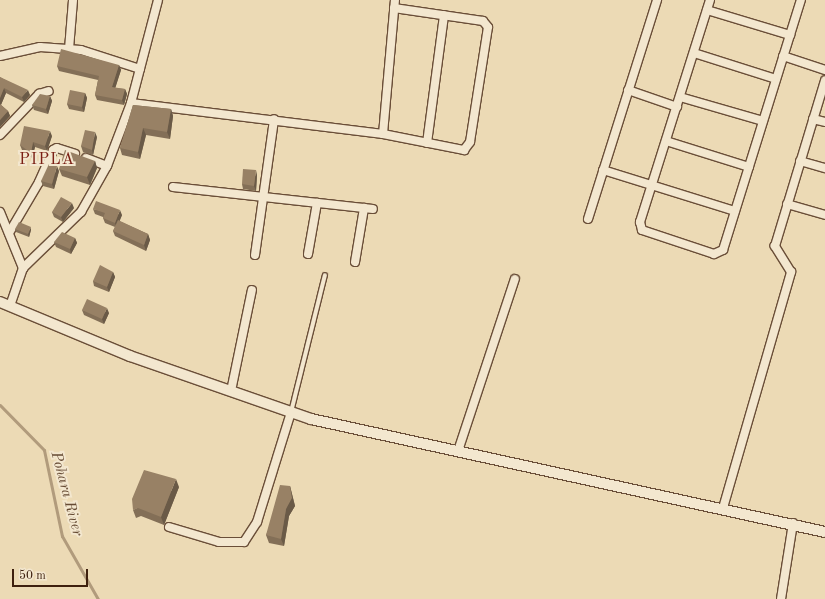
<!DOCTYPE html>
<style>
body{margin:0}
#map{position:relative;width:825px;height:599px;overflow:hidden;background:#ecdab5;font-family:"Old Standard TT",serif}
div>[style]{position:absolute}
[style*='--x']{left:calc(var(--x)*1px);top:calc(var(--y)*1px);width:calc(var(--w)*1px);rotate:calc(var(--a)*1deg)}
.stream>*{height:3px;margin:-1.5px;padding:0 1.5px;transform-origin:1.5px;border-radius:1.5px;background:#b19b7c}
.roads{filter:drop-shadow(1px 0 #6a4e38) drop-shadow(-1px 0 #6a4e38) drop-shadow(0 1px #6a4e38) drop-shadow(0 -1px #6a4e38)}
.service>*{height:4px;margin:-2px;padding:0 2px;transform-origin:2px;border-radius:2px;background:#f3e7cf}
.minor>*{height:8px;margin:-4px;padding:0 4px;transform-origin:4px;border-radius:4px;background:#f3e7cf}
.tertiary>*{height:10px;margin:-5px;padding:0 5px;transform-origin:5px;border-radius:5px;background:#f3e7cf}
.wall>*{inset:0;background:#836f57}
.shaded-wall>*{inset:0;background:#6a5a47}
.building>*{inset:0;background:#988165}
span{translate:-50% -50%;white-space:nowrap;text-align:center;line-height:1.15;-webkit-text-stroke:4px #f3e7cf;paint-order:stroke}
.water-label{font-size:15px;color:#664b34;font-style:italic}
.quarter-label{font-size:16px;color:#7a1f14;letter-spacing:1px}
.scale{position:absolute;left:12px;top:569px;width:76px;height:18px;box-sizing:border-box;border:2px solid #3e200e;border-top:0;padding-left:5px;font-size:12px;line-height:14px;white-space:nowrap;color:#3e200e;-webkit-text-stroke:3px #f3e7cf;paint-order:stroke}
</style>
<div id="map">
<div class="stream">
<i style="--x:0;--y:405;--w:63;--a:45.6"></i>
<i style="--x:44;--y:450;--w:88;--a:78.2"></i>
<i style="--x:62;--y:536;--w:73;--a:60.3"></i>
</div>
<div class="roads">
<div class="service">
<i style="--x:291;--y:412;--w:141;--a:-76.1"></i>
</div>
<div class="minor">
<i style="--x:710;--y:0;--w:233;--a:107.5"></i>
<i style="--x:640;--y:222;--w:8;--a:76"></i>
<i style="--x:642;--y:230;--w:76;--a:18.4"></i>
<i style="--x:714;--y:254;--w:10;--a:-24"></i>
<i style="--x:723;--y:250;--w:262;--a:-72.7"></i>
<i style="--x:707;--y:10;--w:87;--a:16.8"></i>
<i style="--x:69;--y:49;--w:49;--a:-85.3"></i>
<i style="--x:694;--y:53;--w:86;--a:17.6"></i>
<i style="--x:0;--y:56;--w:41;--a:-12.7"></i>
<i style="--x:40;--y:47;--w:41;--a:4.2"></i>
<i style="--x:81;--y:50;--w:62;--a:17.9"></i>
<i style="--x:783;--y:56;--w:44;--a:18.4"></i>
<i style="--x:628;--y:90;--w:52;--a:19.1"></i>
<i style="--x:680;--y:97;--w:86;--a:16.1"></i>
<i style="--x:131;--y:103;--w:254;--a:7"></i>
<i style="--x:383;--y:134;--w:135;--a:-84.9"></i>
<i style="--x:813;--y:119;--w:12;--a:14"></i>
<i style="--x:383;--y:134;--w:83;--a:11.2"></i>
<i style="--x:464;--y:150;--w:10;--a:-53"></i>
<i style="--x:470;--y:142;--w:116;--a:-81.1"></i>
<i style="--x:488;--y:27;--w:8;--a:-130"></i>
<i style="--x:483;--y:21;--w:90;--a:-171.7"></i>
<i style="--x:0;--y:135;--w:57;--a:-46.4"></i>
<i style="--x:39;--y:94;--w:10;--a:-17"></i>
<i style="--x:666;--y:141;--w:87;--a:17.4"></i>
<i style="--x:427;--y:143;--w:129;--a:-82.4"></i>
<i style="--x:86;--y:158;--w:22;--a:21"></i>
<i style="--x:800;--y:161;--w:26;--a:16"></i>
<i style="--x:603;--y:170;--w:138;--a:17.3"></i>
<i style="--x:173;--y:187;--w:201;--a:6.3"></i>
<i style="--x:787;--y:204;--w:40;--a:16"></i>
<i style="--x:0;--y:212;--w:61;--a:67.7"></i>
<i style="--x:588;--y:219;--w:230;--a:-72.5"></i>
<i style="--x:9;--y:233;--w:59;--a:-59.5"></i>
<i style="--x:39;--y:182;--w:35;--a:-66"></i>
<i style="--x:53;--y:150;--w:4;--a:-27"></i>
<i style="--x:57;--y:148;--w:19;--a:18"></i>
<i style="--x:308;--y:254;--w:52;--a:-80"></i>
<i style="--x:255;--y:255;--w:137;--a:-82"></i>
<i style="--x:355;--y:262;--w:55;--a:-80.5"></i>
<i style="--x:10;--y:306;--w:40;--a:-71.1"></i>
<i style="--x:23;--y:268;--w:81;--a:-44"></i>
<i style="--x:81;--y:212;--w:53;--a:-60.5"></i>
<i style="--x:107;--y:166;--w:67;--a:-69.1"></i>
<i style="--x:131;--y:103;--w:106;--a:-75.3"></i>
<i style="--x:231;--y:391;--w:103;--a:-78.3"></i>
<i style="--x:458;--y:451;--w:181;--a:-71.7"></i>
<i style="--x:723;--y:508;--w:246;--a:-73.9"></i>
<i style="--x:791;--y:272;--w:31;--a:-122"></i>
<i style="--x:775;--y:246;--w:173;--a:-73.2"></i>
<i style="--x:169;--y:527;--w:52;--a:16.7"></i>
<i style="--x:219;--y:542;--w:25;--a:0"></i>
<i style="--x:244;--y:542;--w:24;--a:-57"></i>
<i style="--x:257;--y:522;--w:115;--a:-72.8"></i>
<i style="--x:781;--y:599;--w:77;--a:-81"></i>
</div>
<div class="tertiary">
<i style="--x:0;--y:302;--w:141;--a:22.6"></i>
<i style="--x:130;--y:356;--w:192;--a:19.2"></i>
<i style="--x:311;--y:419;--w:526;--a:12.4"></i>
</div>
</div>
<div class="wall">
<i style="clip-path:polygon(119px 65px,121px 70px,115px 88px,125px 89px,127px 94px,124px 105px,97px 100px,95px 95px,98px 80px,59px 71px,57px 66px)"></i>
<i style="clip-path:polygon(0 77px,30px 95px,24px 102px,6px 93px,1px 105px,8px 111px,10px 116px,0 127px)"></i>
<i style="clip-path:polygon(85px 93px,87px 98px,84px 112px,69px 109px,67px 104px)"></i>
<i style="clip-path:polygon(50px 96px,52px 101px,48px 114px,34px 110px,32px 105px)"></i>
<i style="clip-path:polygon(133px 105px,171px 109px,173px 116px,170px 139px,146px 135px,140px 159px,122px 155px,120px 148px)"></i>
<i style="clip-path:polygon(52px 136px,47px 151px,35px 147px,32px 158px,22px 150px,20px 145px)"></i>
<i style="clip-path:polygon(97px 137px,93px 155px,83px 152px,81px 146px)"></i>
<i style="clip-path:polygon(95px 161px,97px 168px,90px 185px,62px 176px,59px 169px)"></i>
<i style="clip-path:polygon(59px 171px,54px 189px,43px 186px,41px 181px)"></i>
<i style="clip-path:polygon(257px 175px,256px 191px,243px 189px,242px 184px)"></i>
<i style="clip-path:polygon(74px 208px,63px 222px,54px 217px,52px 212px)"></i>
<i style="clip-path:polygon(93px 209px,122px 215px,119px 221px,148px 234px,150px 240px,146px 251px,115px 236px,113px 231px,115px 227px,105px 223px,103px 218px,103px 217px,95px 214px)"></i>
<i style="clip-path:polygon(15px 229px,31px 230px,29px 237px,16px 232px)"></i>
<i style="clip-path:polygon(75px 238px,77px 243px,71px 254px,56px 247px,54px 242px)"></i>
<i style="clip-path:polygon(113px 272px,115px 277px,109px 292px,94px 286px,93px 281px)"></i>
<i style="clip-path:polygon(82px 310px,109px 313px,104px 324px,84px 315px)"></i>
<i style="clip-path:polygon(290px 486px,295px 506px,289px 516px,284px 546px,269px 543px,266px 535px)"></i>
<i style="clip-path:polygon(179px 487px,164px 525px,141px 516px,136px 518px,133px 510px)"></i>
</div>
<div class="shaded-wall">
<i style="clip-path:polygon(119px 65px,121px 70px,114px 92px,112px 87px)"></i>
<i style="clip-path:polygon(4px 88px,6px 93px,0 107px,0 98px)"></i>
<i style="clip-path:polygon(125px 89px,127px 94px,124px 105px,122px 100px)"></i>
<i style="clip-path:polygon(28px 90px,30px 95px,24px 102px,22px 97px)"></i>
<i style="clip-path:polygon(85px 93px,87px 98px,84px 112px,82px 107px)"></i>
<i style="clip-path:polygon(50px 96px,52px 101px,48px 114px,46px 109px)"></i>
<i style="clip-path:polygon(171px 109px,173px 116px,170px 139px,167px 132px)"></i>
<i style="clip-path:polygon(8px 111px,10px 116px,0 127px,0 120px)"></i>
<i style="clip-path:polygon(143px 128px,146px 135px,140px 159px,138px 152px)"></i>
<i style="clip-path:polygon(50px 131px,52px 136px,47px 151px,45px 146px)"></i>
<i style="clip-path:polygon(95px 132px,97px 137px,93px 155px,92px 150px)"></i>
<i style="clip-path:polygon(33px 142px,35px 147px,32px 158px,31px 153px)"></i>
<i style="clip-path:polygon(95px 161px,97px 168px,90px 185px,87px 177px)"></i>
<i style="clip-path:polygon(57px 166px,59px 171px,54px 189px,52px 184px)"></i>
<i style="clip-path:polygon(256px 170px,257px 175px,256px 191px,254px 186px)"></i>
<i style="clip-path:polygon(72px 203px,74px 208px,63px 222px,61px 217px)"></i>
<i style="clip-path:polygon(120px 210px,122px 215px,117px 228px,115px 223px)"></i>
<i style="clip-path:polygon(31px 227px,31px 230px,29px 237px,28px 234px)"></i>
<i style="clip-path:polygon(148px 234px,150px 240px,146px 251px,144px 245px)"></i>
<i style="clip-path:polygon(75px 238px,77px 243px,71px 254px,70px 249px)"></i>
<i style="clip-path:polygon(113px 272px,115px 277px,109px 292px,107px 287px)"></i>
<i style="clip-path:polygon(107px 308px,109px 313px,104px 324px,102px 319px)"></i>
<i style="clip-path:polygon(176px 479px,179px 487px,164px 525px,161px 517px)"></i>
<i style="clip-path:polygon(290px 486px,295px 506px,289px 516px,284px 546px,281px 539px)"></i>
</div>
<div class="building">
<i style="clip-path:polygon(61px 49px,119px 65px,112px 87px,125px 89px,122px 100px,95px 95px,99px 76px,57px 66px)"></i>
<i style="clip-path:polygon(0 77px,28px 90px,22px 97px,4px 88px,0 98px)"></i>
<i style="clip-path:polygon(70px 90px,85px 93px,82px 107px,67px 104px)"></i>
<i style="clip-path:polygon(40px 94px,50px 96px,46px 109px,32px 105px)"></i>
<i style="clip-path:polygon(0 104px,8px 111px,0 120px)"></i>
<i style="clip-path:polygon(133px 105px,171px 109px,167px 132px,143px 128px,138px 152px,120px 148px)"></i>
<i style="clip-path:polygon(24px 126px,50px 131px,45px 146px,33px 142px,31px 153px,20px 145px)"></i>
<i style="clip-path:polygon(85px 130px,95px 132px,92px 150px,81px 146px)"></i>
<i style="clip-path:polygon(65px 150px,95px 161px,87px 177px,59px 169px)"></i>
<i style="clip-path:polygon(49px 164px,57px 166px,52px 184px,41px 181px)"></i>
<i style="clip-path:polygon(243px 169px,256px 170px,254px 186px,242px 184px)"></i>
<i style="clip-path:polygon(61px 197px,72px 203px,61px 217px,52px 212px)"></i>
<i style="clip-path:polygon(96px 201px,120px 210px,115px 223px,103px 218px,105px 213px,93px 209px)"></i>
<i style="clip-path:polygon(118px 220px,148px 234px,144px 245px,113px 231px)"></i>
<i style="clip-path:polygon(19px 222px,31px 227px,28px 234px,15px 229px)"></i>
<i style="clip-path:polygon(62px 232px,75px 238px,70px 249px,54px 242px)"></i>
<i style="clip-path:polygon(100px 265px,113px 272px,107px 287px,93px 281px)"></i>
<i style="clip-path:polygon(87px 299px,107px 308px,102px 319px,82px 310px)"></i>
<i style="clip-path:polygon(144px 470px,176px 479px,161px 517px,138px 508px,133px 510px,132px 499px)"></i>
<i style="clip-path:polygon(280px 485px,290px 486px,292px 498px,286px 509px,281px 539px,266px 535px)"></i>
</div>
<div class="water-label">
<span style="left:66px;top:494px;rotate:75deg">Pohara River</span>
</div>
<div class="quarter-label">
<span style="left:47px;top:160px">PIPLA</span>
</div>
<div class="scale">50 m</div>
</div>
